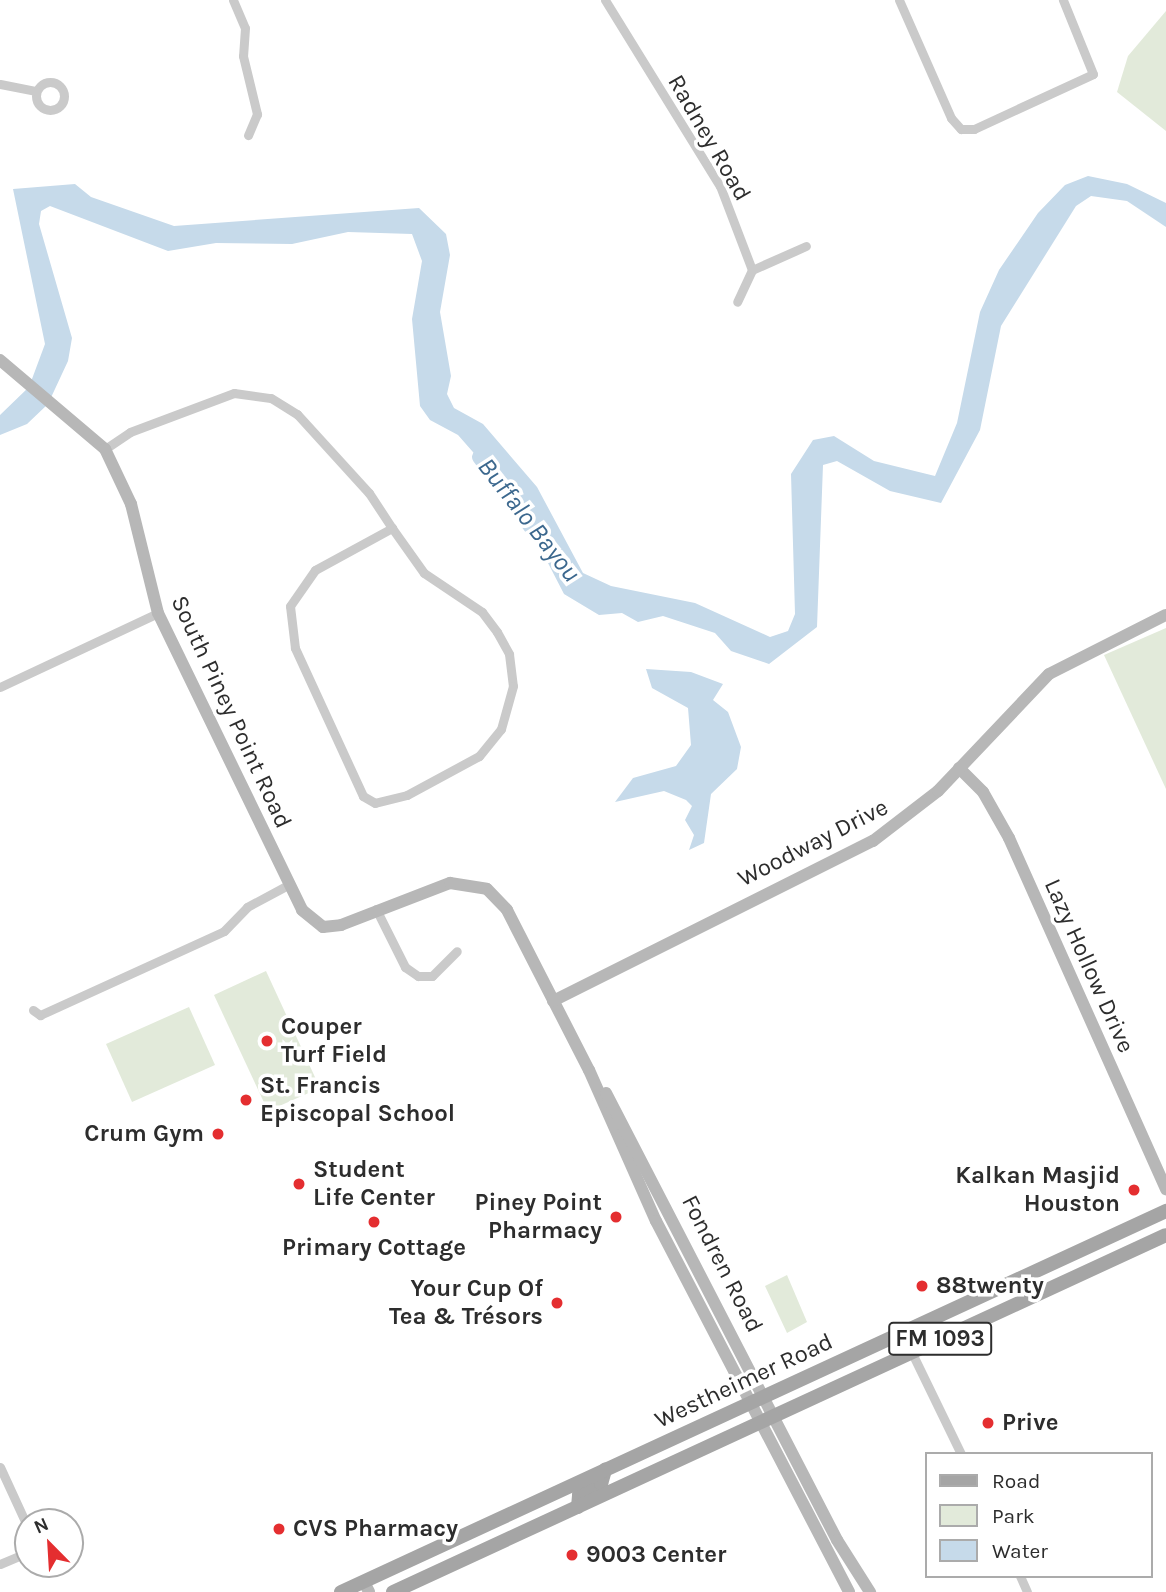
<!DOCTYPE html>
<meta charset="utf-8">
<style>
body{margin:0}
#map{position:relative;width:1166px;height:1592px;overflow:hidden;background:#fff;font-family:Karla,sans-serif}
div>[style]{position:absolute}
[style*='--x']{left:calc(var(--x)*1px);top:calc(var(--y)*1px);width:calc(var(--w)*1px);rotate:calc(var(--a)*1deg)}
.green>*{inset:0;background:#e2eada}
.water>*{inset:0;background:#c6daea}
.river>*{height:14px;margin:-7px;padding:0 7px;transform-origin:7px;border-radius:7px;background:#c6daea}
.street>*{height:9px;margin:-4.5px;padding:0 4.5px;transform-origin:4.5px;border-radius:4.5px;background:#cacaca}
.street>.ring{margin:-4.5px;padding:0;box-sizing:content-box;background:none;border:9px solid #cacaca;border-radius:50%}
.secondary>*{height:12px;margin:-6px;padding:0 6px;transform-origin:6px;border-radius:6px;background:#b7b7b7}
.primary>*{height:14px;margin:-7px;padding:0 7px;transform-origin:7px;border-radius:7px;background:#a5a5a5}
.dots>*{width:19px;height:19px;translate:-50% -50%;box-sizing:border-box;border:4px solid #fff;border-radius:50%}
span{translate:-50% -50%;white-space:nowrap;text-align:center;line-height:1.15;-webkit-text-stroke:7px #fff;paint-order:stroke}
.shield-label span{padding:2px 5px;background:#fff;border:2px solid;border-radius:5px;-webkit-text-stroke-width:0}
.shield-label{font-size:23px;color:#2d2d2d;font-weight:700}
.street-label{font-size:24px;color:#2d2d2d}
.poi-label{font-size:24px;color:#2d2d2d;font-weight:700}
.left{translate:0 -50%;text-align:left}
.right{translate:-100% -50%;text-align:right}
.water-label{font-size:26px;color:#3c688e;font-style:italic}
.legend{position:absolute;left:925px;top:1452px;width:228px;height:126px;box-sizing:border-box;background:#fff;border:2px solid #ababab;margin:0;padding:9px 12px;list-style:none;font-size:21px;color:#2d2d2d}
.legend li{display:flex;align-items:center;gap:14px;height:35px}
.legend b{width:35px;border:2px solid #ababab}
.north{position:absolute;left:14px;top:1508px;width:70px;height:70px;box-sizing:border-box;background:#fff;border:2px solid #ababab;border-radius:50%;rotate:336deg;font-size:19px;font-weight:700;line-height:28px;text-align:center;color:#2d2d2d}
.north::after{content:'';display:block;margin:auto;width:24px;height:32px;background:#e42e30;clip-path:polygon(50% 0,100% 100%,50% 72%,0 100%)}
</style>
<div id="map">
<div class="green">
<i style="clip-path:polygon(1166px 11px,1166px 131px,1117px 92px,1128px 56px)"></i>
<i style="clip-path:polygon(1166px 628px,1166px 789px,1104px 655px)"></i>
<i style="clip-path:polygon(266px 971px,320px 1088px,268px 1111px,214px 995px)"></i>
<i style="clip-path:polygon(189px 1007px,215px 1065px,132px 1102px,106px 1044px)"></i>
<i style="clip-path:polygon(787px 1275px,807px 1322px,787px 1333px,765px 1286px)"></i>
</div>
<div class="water">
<i style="clip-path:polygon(1088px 176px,1127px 184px,1166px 203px,1166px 227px,1127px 201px,1091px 196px,1076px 206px,1001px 326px,980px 430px,941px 503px,890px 491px,837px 461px,823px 465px,817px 627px,769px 664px,731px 651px,715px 633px,663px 616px,638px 622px,622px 613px,599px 615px,564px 594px,516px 501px,458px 435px,430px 420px,420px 406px,412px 319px,422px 261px,412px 234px,348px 232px,292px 244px,216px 243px,168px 251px,50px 206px,41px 211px,39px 224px,72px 338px,68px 361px,48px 404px,27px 424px,0 435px,0 415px,29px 387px,45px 344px,13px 189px,75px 184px,91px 197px,174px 226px,419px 208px,446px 234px,450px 255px,440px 312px,451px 376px,447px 394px,454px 408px,483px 424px,537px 487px,583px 573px,611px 586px,695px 603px,770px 637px,788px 631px,795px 614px,791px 474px,813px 440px,834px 436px,874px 461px,935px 476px,957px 423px,980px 312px,999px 270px,1038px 213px,1065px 185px)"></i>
<i style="clip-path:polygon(646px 669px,691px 672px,723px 684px,713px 700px,728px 712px,741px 747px,737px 769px,711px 794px,704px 843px,689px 850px,694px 835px,685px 820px,692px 806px,686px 800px,664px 791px,615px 802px,633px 778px,676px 766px,691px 745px,688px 708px,652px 688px)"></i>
</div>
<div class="river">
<i style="--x:479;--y:457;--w:98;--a:53.7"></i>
</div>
<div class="street">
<i style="--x:233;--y:0;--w:30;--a:67"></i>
<i style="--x:245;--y:28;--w:28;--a:94"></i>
<i style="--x:243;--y:56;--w:60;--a:76.4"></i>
<i style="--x:257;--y:114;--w:23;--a:113"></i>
<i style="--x:605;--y:0;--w:219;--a:58.3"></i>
<i style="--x:720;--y:186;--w:90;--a:69.1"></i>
<i style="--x:752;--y:270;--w:35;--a:115"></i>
<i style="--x:899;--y:0;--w:129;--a:66.2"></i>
<i style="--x:951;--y:118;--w:15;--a:48"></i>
<i style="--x:961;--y:129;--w:13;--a:0"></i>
<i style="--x:974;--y:129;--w:131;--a:-24.8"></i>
<i style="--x:1093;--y:74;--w:80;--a:-112.1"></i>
<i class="ring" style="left:36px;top:82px;width:19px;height:19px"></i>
<i style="--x:0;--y:84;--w:37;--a:11"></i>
<i style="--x:752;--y:270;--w:59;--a:-24"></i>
<i style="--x:105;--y:449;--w:30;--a:-34"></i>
<i style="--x:130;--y:432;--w:111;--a:-20.6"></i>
<i style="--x:234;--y:393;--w:37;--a:8"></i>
<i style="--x:271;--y:398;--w:31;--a:32"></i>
<i style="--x:297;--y:414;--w:107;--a:47.7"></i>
<i style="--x:369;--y:493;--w:42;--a:56.7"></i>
<i style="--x:392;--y:528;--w:55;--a:54.6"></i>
<i style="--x:424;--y:573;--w:70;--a:33.9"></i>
<i style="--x:482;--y:612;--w:25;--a:53"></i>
<i style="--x:497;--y:632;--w:25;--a:61"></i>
<i style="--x:509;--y:654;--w:32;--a:83"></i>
<i style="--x:513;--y:686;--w:45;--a:105.6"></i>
<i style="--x:501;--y:729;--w:35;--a:129"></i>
<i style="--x:479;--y:756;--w:82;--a:151.6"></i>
<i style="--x:407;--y:795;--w:33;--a:166"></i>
<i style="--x:375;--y:803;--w:14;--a:-150"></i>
<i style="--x:363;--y:796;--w:163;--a:-114.7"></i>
<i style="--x:295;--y:648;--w:42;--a:-96.8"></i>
<i style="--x:290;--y:606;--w:44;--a:-55.2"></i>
<i style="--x:315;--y:570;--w:88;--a:-28.6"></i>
<i style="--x:0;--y:687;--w:174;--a:-25.1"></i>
<i style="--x:376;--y:909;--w:65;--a:63.4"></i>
<i style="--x:405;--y:967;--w:16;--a:35"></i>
<i style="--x:418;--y:976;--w:14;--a:0"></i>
<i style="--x:432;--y:976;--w:35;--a:-45"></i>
<i style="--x:33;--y:1010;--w:9;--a:36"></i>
<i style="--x:40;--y:1015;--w:202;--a:-24.5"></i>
<i style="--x:224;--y:931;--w:33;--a:-46"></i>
<i style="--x:247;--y:907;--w:47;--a:-28.2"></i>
<i style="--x:911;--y:1351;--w:114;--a:64.1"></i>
<i style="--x:0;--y:1467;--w:67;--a:65.3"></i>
<i style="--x:0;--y:1564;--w:30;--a:-23"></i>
<i style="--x:1020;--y:1576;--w:17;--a:66"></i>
</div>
<div class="secondary">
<i style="--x:0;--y:360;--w:138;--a:40.3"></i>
<i style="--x:105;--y:449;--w:61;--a:64.7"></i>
<i style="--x:131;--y:504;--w:112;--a:76.1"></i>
<i style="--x:158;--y:613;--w:330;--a:64.1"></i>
<i style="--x:302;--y:910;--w:27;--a:39"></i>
<i style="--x:323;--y:927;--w:18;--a:-6"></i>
<i style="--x:341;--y:925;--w:117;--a:-21.1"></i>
<i style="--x:450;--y:883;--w:37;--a:9"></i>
<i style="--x:487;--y:889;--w:29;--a:46"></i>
<i style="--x:507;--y:910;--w:180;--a:62.9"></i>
<i style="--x:589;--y:1070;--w:165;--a:66.1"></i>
<i style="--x:656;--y:1221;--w:418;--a:62.5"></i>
<i style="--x:959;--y:768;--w:34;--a:45"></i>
<i style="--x:983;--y:792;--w:53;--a:60.5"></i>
<i style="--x:1009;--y:838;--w:385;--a:65.9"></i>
<i style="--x:553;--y:1001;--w:358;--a:-26.6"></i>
<i style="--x:873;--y:841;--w:82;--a:-37.6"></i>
<i style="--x:938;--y:791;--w:161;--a:-46.5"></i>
<i style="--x:1049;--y:674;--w:131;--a:-26.8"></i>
<i style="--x:606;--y:1093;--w:503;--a:62.67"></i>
<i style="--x:837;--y:1540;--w:62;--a:57.6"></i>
<i style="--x:364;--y:1582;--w:11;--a:63"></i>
</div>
<div class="primary">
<i style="--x:578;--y:1507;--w:12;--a:-85"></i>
<i style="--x:579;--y:1495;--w:25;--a:-27"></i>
<i style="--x:601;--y:1484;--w:15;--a:-74"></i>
<i style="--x:341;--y:1592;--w:909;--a:-24.79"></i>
<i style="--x:393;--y:1592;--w:851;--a:-24.79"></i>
</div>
<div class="dots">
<i style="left:267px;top:1041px;background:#e42e30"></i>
<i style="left:246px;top:1100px;background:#e42e30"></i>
<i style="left:218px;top:1134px;background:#e42e30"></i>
<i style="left:299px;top:1184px;background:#e42e30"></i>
<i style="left:1134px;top:1190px;background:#e42e30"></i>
<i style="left:616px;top:1217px;background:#e42e30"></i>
<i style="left:374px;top:1222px;background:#e42e30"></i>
<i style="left:922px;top:1286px;background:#e42e30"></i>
<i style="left:557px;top:1303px;background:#e42e30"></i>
<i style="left:988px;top:1423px;background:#e42e30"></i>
<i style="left:279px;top:1529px;background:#e42e30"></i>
<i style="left:572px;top:1555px;background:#e42e30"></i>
</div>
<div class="shield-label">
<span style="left:940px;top:1339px">FM 1093</span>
</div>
<div class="street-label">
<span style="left:709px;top:138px;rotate:60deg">Radney Road</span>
<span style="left:231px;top:712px;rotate:65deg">South Piney Point Road</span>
<span style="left:813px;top:843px;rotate:-27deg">Woodway Drive</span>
<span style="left:1089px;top:966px;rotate:66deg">Lazy Hollow Drive</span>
<span style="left:722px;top:1264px;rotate:63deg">Fondren Road</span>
<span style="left:744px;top:1381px;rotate:-25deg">Westheimer Road</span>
</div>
<div class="poi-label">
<span class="left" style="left:281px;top:1041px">Couper<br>Turf Field</span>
<span class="left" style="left:260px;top:1100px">St. Francis<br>Episcopal School</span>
<span class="right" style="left:204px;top:1134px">Crum Gym</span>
<span class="left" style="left:313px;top:1184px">Student<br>Life Center</span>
<span class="right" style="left:1120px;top:1190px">Kalkan Masjid<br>Houston</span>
<span class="right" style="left:602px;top:1217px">Piney Point<br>Pharmacy</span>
<span style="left:374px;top:1248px">Primary Cottage</span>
<span class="left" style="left:936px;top:1286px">88twenty</span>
<span class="right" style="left:543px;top:1303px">Your Cup Of<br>Tea &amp; Trésors</span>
<span class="left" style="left:1002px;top:1423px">Prive</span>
<span class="left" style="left:293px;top:1529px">CVS Pharmacy</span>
<span class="left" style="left:586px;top:1555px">9003 Center</span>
</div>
<div class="water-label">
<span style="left:529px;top:520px;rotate:52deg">Buffalo Bayou</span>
</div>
<ul class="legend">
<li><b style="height:9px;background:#a5a5a5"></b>Road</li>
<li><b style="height:19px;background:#e2eada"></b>Park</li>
<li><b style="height:19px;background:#c6daea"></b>Water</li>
</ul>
<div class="north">N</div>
</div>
